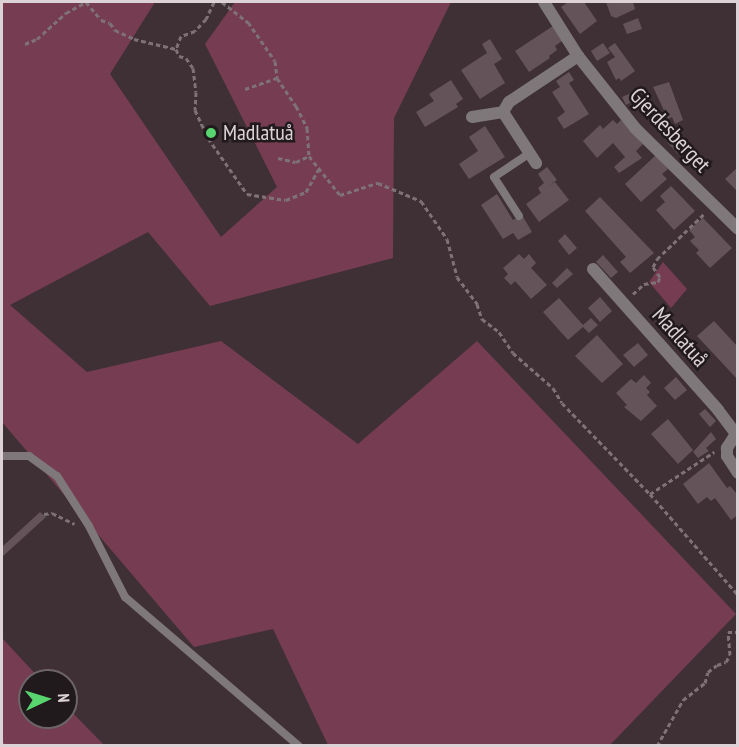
<!DOCTYPE html>
<meta charset="utf-8">
<style>
body{margin:0}
#map{position:relative;width:739px;height:747px;overflow:hidden;background:#3f3035;font-family:"PT Sans Narrow",sans-serif}
div>[style]{position:absolute}
[style*='--x']{left:calc(var(--x)*1px);top:calc(var(--y)*1px);width:calc(var(--w)*1px);rotate:calc(var(--a)*1deg)}
.green>*{inset:0;background:#763c52}
.building>*{inset:0;background:#645459}
.path>*{height:3px;margin-top:-1.5px;transform-origin:0;background:repeating-linear-gradient(90deg,#7f7276 0 4.5px,transparent 0 7.5px)}
.lane>*{height:8px;margin:-4px;padding:0 4px;transform-origin:4px;border-radius:4px;background:#7f787a}
.street>*{height:12px;margin:-6px;padding:0 6px;transform-origin:6px;border-radius:6px;background:#7f787a}
.dots>*{width:16px;height:16px;translate:-50% -50%;box-sizing:border-box;border:3px solid #211a1c;border-radius:50%}
span{translate:-50% -50%;white-space:nowrap;text-align:center;line-height:1.15;-webkit-text-stroke:5px #211a1c;paint-order:stroke}
.street-label{font-size:22px;color:#ddd3d6}
.poi-label{font-size:22px;color:#ddd3d6}
.left{translate:0 -50%;text-align:left}
.frame{position:absolute;inset:0;border:3px solid #ddd3d6;pointer-events:none}
.north{position:absolute;left:18px;top:669px;width:60px;height:60px;box-sizing:border-box;background:#211a1c;border:2px solid #6c6466;border-radius:50%;rotate:86deg;font-size:16px;font-weight:700;line-height:24px;text-align:center;color:#ddd3d6}
.north::after{content:'';display:block;margin:auto;width:21px;height:27px;background:#59d56f;clip-path:polygon(50% 0,100% 100%,50% 72%,0 100%)}
</style>
<div id="map">
<div class="green">
<i style="clip-path:polygon(2px 2px,155px 2px,110px 74px,221px 237px,277px 187px,205px 44px,235px 2px,451px 2px,394px 118px,393px 258px,210px 306px,148px 232px,10px 305px,87px 372px,221px 341px,358px 444px,477px 341px,736px 614px,610px 745px,328px 745px,273px 629px,194px 647px,2px 422px)"></i>
<i style="clip-path:polygon(663px 262px,687px 289px,671px 308px,649px 282px)"></i>
<i style="clip-path:polygon(2px 638px,42px 681px,30px 681px,30px 717px,66px 717px,66px 706px,104px 745px,2px 745px)"></i>
</div>
<div class="building">
<i style="clip-path:polygon(568px 2px,584px 2px,597px 21px,580px 34px,561px 7px)"></i>
<i style="clip-path:polygon(606px 2px,633px 2px,635px 9px,616px 18px,611px 16px)"></i>
<i style="clip-path:polygon(638px 18px,642px 29px,627px 34px,623px 24px)"></i>
<i style="clip-path:polygon(553px 26px,562px 41px,555px 46px,557px 50px,549px 56px,550px 58px,529px 72px,515px 51px)"></i>
<i style="clip-path:polygon(490px 39px,502px 59px,494px 64px,505px 83px,480px 99px,461px 70px,487px 53px,482px 44px)"></i>
<i style="clip-path:polygon(603px 43px,610px 53px,597px 61px,591px 51px)"></i>
<i style="clip-path:polygon(615px 43px,635px 71px,621px 81px,619px 78px,616px 80px,607px 62px,615px 57px,608px 48px)"></i>
<i style="clip-path:polygon(569px 72px,574px 80px,569px 83px,589px 114px,564px 129px,557px 118px,565px 112px,552px 92px,560px 87px,556px 81px)"></i>
<i style="clip-path:polygon(451px 80px,463px 99px,456px 104px,458px 107px,425px 127px,416px 112px,434px 101px,429px 94px)"></i>
<i style="clip-path:polygon(669px 82px,683px 120px,675px 124px,672px 117px,668px 119px,653px 87px)"></i>
<i style="clip-path:polygon(636px 91px,639px 98px,626px 105px,622px 97px)"></i>
<i style="clip-path:polygon(613px 120px,617px 124px,621px 120px,643px 144px,636px 151px,642px 158px,619px 173px,614px 167px,625px 157px,613px 143px,597px 158px,583px 141px,600px 125px,603px 129px)"></i>
<i style="clip-path:polygon(485px 126px,505px 157px,469px 179px,459px 164px,478px 151px,469px 137px)"></i>
<i style="clip-path:polygon(676px 135px,687px 147px,678px 154px,667px 142px)"></i>
<i style="clip-path:polygon(656px 155px,668px 169px,662px 174px,667px 179px,641px 202px,625px 184px)"></i>
<i style="clip-path:polygon(547px 167px,557px 180px,548px 186px,555px 182px,569px 200px,539px 222px,526px 204px,541px 193px,538px 188px,544px 183px,538px 174px)"></i>
<i style="clip-path:polygon(738px 167px,738px 192px,725px 179px)"></i>
<i style="clip-path:polygon(671px 186px,695px 211px,674px 230px,656px 210px,665px 202px,660px 196px)"></i>
<i style="clip-path:polygon(497px 194px,513px 220px,522px 215px,532px 232px,518px 240px,513px 233px,503px 239px,481px 205px)"></i>
<i style="clip-path:polygon(600px 197px,654px 253px,630px 273px,620px 262px,626px 257px,585px 211px)"></i>
<i style="clip-path:polygon(703px 218px,732px 248px,710px 268px,696px 253px,699px 250px,690px 241px,695px 237px,689px 230px)"></i>
<i style="clip-path:polygon(565px 234px,577px 248px,569px 255px,558px 241px)"></i>
<i style="clip-path:polygon(519px 254px,524px 259px,529px 254px,536px 263px,531px 268px,547px 285px,531px 299px,515px 281px,511px 285px,504px 278px,508px 274px,503px 268px)"></i>
<i style="clip-path:polygon(603px 255px,618px 272px,611px 278px,596px 262px)"></i>
<i style="clip-path:polygon(567px 268px,573px 274px,557px 288px,552px 283px)"></i>
<i style="clip-path:polygon(600px 297px,612px 311px,600px 322px,588px 308px)"></i>
<i style="clip-path:polygon(559px 298px,583px 325px,591px 318px,598px 325px,589px 333px,583px 327px,568px 340px,543px 312px)"></i>
<i style="clip-path:polygon(714px 321px,738px 347px,738px 380px,697px 336px)"></i>
<i style="clip-path:polygon(597px 335px,623px 364px,602px 383px,575px 356px)"></i>
<i style="clip-path:polygon(638px 343px,648px 355px,634px 367px,623px 355px)"></i>
<i style="clip-path:polygon(644px 375px,651px 383px,646px 388px,650px 392px,647px 395px,657px 406px,641px 421px,624px 407px,627px 405px,616px 393px,631px 379px,636px 383px)"></i>
<i style="clip-path:polygon(676px 377px,687px 390px,675px 400px,664px 388px)"></i>
<i style="clip-path:polygon(705px 409px,716px 421px,710px 427px,699px 414px)"></i>
<i style="clip-path:polygon(668px 419px,693px 450px,678px 464px,651px 434px)"></i>
<i style="clip-path:polygon(711px 432px,716px 439px,706px 448px,709px 451px,698px 458px,693px 452px)"></i>
<i style="clip-path:polygon(709px 463px,727px 488px,730px 486px,738px 495px,738px 515px,731px 520px,715px 498px,711px 501px,707px 497px,698px 504px,683px 484px)"></i>
<i style="clip-path:polygon(40px 512px,46px 517px,2px 557px,2px 547px)"></i>
</div>
<div class="path">
<i style="--x:214;--y:2;--w:19;--a:115"></i>
<i style="--x:206;--y:19;--w:16;--a:133"></i>
<i style="--x:195;--y:31;--w:15;--a:160"></i>
<i style="--x:181;--y:36;--w:14;--a:111"></i>
<i style="--x:176;--y:49;--w:8;--a:67"></i>
<i style="--x:179;--y:56;--w:7;--a:16"></i>
<i style="--x:186;--y:58;--w:12;--a:55"></i>
<i style="--x:193;--y:68;--w:24;--a:83"></i>
<i style="--x:196;--y:92;--w:18;--a:93"></i>
<i style="--x:195;--y:110;--w:31;--a:65"></i>
<i style="--x:208;--y:138;--w:68;--a:55.1"></i>
<i style="--x:247;--y:194;--w:39;--a:9"></i>
<i style="--x:286;--y:200;--w:22;--a:-22"></i>
<i style="--x:306;--y:192;--w:26;--a:-61"></i>
<i style="--x:222;--y:2;--w:33;--a:38"></i>
<i style="--x:248;--y:22;--w:47;--a:55.3"></i>
<i style="--x:275;--y:61;--w:17;--a:83"></i>
<i style="--x:277;--y:78;--w:34;--a:56"></i>
<i style="--x:296;--y:106;--w:25;--a:63"></i>
<i style="--x:307;--y:128;--w:28;--a:86"></i>
<i style="--x:309;--y:156;--w:50;--a:51.5"></i>
<i style="--x:340;--y:195;--w:40;--a:-18"></i>
<i style="--x:378;--y:183;--w:47;--a:22.7"></i>
<i style="--x:421;--y:201;--w:46;--a:55.6"></i>
<i style="--x:447;--y:239;--w:39;--a:75"></i>
<i style="--x:457;--y:277;--w:34;--a:53"></i>
<i style="--x:477;--y:304;--w:16;--a:72"></i>
<i style="--x:482;--y:319;--w:21;--a:37"></i>
<i style="--x:499;--y:332;--w:25;--a:56"></i>
<i style="--x:513;--y:353;--w:53;--a:41.2"></i>
<i style="--x:553;--y:388;--w:17;--a:59"></i>
<i style="--x:562;--y:403;--w:127;--a:46"></i>
<i style="--x:650;--y:494;--w:134;--a:48.9"></i>
<i style="--x:25;--y:44;--w:13;--a:-23"></i>
<i style="--x:37;--y:39;--w:39;--a:-42"></i>
<i style="--x:66;--y:13;--w:23;--a:-29"></i>
<i style="--x:86;--y:2;--w:23;--a:50"></i>
<i style="--x:101;--y:20;--w:9;--a:18"></i>
<i style="--x:110;--y:23;--w:9;--a:54"></i>
<i style="--x:115;--y:30;--w:21;--a:25"></i>
<i style="--x:134;--y:39;--w:43;--a:13.4"></i>
<i style="--x:245;--y:89;--w:34;--a:-19"></i>
<i style="--x:278;--y:158;--w:18;--a:13"></i>
<i style="--x:296;--y:162;--w:14;--a:-25"></i>
<i style="--x:633;--y:294;--w:15;--a:-42"></i>
<i style="--x:644;--y:284;--w:14;--a:-8"></i>
<i style="--x:658;--y:282;--w:5;--a:-68"></i>
<i style="--x:660;--y:277;--w:12;--a:-125"></i>
<i style="--x:653;--y:267;--w:9;--a:-63"></i>
<i style="--x:657;--y:259;--w:66;--a:-43.8"></i>
<i style="--x:650;--y:494;--w:77;--a:-33.3"></i>
<i style="--x:44;--y:514;--w:8;--a:-7"></i>
<i style="--x:52;--y:513;--w:25;--a:26"></i>
<i style="--x:2;--y:743;--w:4;--a:56"></i>
<i style="--x:657;--y:746;--w:53;--a:-60.5"></i>
<i style="--x:683;--y:700;--w:28;--a:-38"></i>
<i style="--x:705;--y:683;--w:11;--a:-75"></i>
<i style="--x:708;--y:672;--w:11;--a:-38"></i>
<i style="--x:717;--y:665;--w:9;--a:-18"></i>
<i style="--x:726;--y:662;--w:8;--a:-60"></i>
<i style="--x:730;--y:655;--w:23;--a:-95"></i>
<i style="--x:728;--y:632;--w:10;--a:0"></i>
</div>
<div class="lane">
<i style="--x:519;--y:216;--w:46;--a:-122.7"></i>
<i style="--x:494;--y:177;--w:43;--a:-33.7"></i>
<i style="--x:2;--y:456;--w:27;--a:0"></i>
<i style="--x:29;--y:456;--w:34;--a:36"></i>
<i style="--x:57;--y:476;--w:59;--a:57.4"></i>
<i style="--x:89;--y:526;--w:80;--a:63.1"></i>
<i style="--x:125;--y:597;--w:229;--a:40.6"></i>
</div>
<div class="street">
<i style="--x:544;--y:2;--w:64;--a:57.8"></i>
<i style="--x:578;--y:56;--w:92;--a:51.6"></i>
<i style="--x:635;--y:128;--w:144;--a:44.4"></i>
<i style="--x:503;--y:112;--w:61;--a:57.1"></i>
<i style="--x:472;--y:117;--w:31;--a:-9"></i>
<i style="--x:503;--y:112;--w:12;--a:-59"></i>
<i style="--x:509;--y:102;--w:83;--a:-33.7"></i>
<i style="--x:593;--y:269;--w:188;--a:48.4"></i>
<i style="--x:718;--y:410;--w:30;--a:53"></i>
<i style="--x:736;--y:434;--w:17;--a:123"></i>
<i style="--x:727;--y:448;--w:8;--a:90"></i>
<i style="--x:727;--y:456;--w:20;--a:57"></i>
</div>
<div class="dots">
<i style="left:211px;top:133px;background:#59d56f"></i>
</div>
<div class="street-label">
<span style="left:670px;top:130px;rotate:47deg">Gjerdesberget</span>
<span style="left:680px;top:337px;rotate:48deg">Madlatuå</span>
</div>
<div class="poi-label">
<span class="left" style="left:223px;top:133px">Madlatuå</span>
</div>
<div class="frame"></div>
<div class="north">N</div>
</div>
